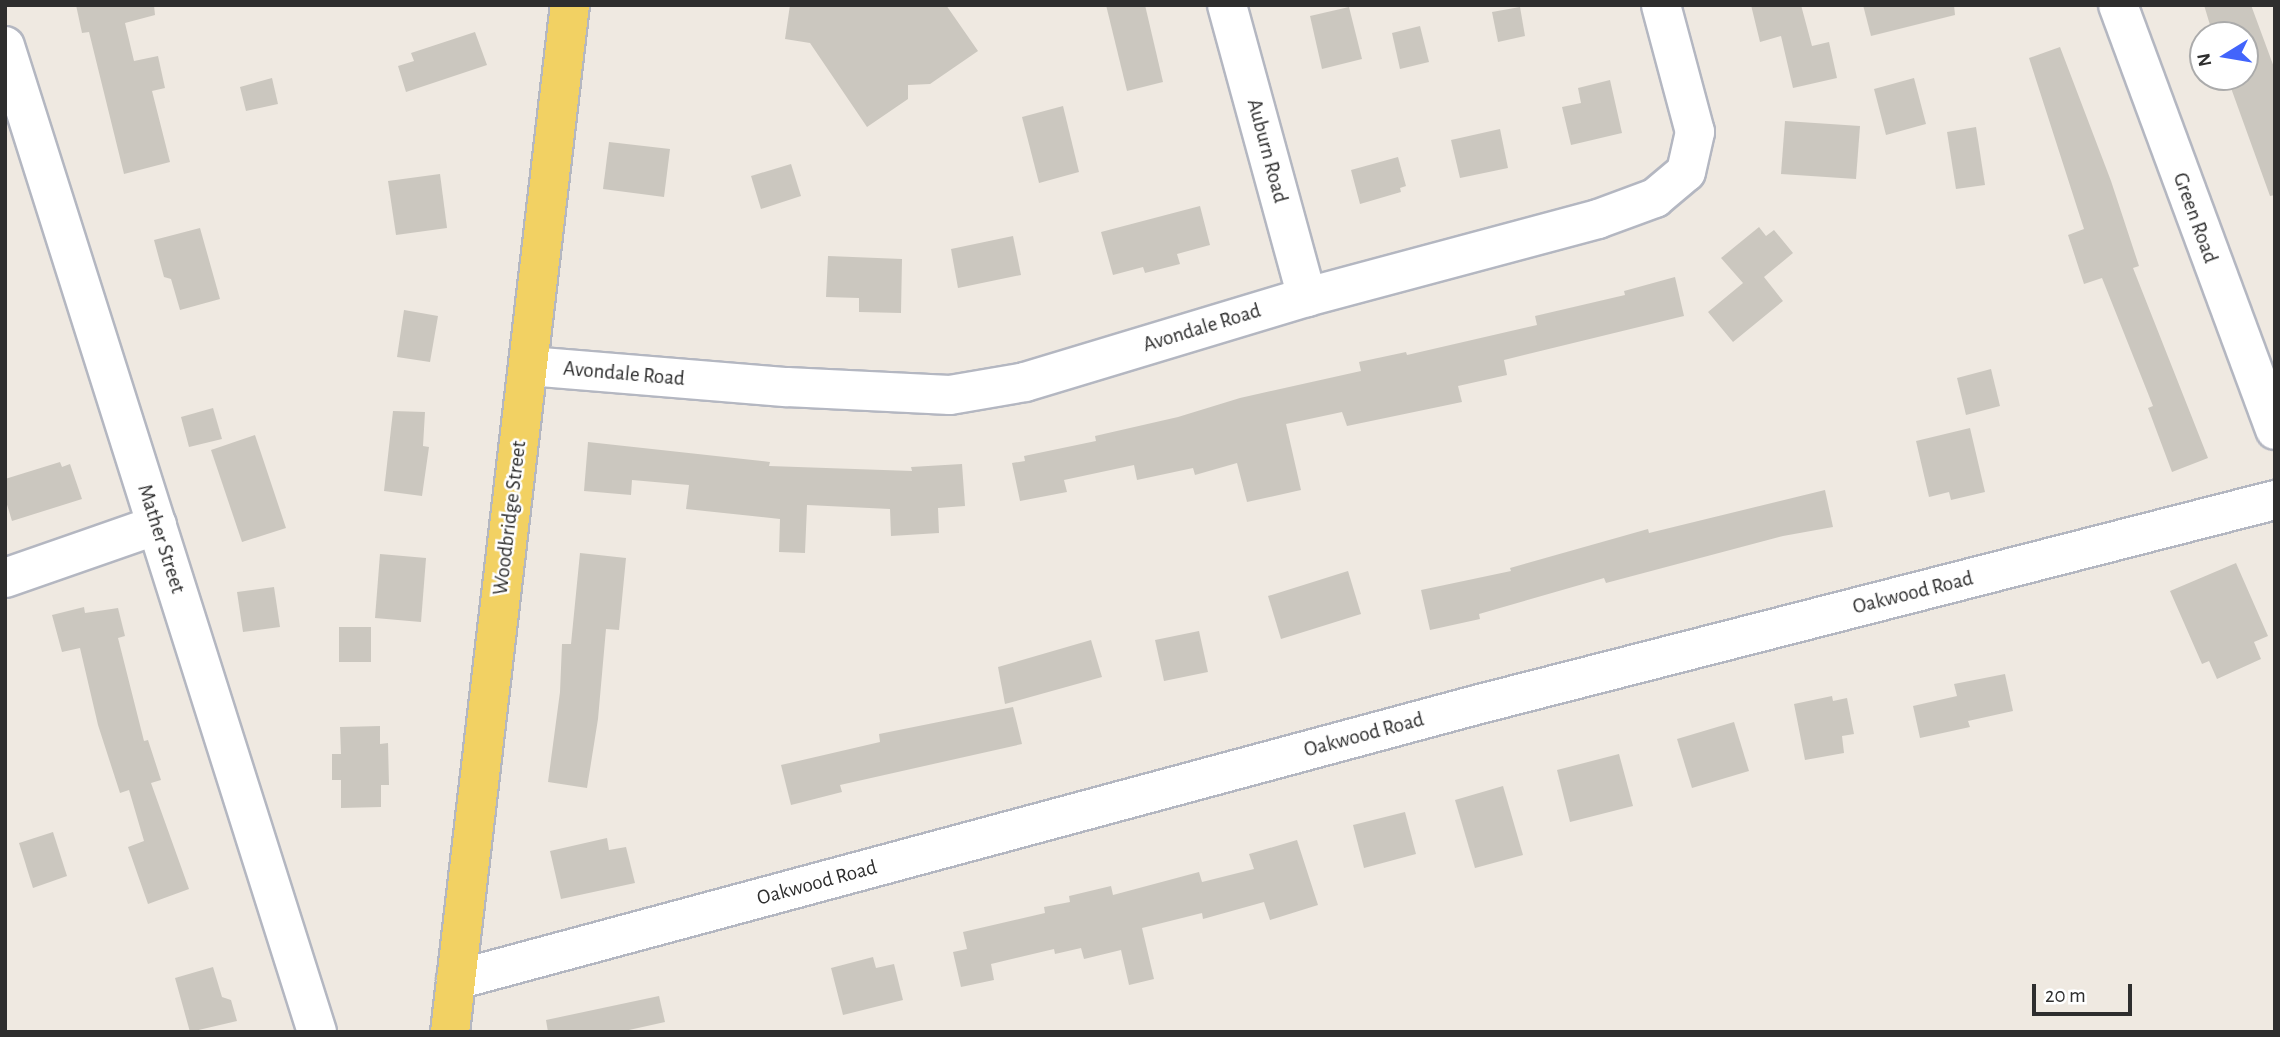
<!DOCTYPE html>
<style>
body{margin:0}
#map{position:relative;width:2280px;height:1037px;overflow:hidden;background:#efe9e1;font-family:"Alegreya Sans",sans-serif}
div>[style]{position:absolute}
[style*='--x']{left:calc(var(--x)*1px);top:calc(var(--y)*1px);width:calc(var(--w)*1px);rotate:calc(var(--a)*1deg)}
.building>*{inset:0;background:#cbc7bf}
.roads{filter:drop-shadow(2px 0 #b4b7c1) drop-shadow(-2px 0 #b4b7c1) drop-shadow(0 2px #b4b7c1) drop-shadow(0 -2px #b4b7c1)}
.minor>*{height:38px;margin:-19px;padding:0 19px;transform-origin:19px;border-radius:19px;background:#fff}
.major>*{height:38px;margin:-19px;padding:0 19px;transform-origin:19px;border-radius:19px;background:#f2d163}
span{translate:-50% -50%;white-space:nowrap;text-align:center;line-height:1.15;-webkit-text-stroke:5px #fff;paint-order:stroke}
.street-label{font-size:21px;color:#2e2e2e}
.frame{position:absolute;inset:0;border:7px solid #2e2e2e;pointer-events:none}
.north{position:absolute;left:2189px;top:21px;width:70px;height:70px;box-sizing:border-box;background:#fff;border:2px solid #ababab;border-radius:50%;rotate:259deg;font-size:19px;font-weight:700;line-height:28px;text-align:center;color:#2e2e2e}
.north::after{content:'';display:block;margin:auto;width:24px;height:32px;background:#4264fb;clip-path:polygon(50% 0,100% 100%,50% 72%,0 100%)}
.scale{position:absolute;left:2032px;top:984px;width:100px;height:32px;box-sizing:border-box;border:4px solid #2e2e2e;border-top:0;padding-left:9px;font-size:21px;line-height:24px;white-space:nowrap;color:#2e2e2e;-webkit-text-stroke:5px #fff;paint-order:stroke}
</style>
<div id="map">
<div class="building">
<i style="clip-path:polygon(76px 5px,154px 5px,155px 15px,125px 23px,134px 61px,158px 56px,165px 88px,152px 91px,170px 162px,124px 174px,89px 32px,82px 33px)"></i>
<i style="clip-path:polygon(790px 5px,946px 5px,978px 51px,930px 84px,908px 85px,908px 99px,867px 127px,810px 43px,785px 39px)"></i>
<i style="clip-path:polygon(1106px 5px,1145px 5px,1163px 82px,1127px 91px)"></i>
<i style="clip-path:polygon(1751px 5px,1801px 5px,1812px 46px,1829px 42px,1837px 78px,1793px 88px,1781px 36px,1760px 42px)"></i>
<i style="clip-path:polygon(1863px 5px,1954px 5px,1955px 15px,1871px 36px)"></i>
<i style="clip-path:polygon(2204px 5px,2251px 5px,2275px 70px,2275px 195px,2270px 196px,2227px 77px,2245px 77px,2245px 35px,2213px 35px)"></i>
<i style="clip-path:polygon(1349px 7px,1362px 59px,1322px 69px,1310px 16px)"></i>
<i style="clip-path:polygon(1520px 7px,1525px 36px,1498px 42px,1492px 12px)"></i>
<i style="clip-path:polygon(1420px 26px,1429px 62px,1400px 69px,1392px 33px)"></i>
<i style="clip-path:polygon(475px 32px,487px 65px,406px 92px,398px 66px,414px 61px,411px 53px)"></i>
<i style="clip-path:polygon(2060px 47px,2111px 181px,2139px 266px,2133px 268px,2208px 458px,2172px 472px,2148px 408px,2153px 406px,2102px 278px,2084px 284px,2068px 235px,2084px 229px,2029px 58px)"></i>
<i style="clip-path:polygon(272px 78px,278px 104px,246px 111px,240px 87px)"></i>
<i style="clip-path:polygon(1914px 78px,1926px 124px,1886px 135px,1874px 89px)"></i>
<i style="clip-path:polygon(1610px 80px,1622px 133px,1571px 145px,1562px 107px,1581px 103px,1578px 88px)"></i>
<i style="clip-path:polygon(1063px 106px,1079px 172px,1039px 183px,1022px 117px)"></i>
<i style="clip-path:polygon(1785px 121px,1860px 126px,1856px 179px,1781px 174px)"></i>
<i style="clip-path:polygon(1976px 127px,1985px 185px,1956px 189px,1947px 132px)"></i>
<i style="clip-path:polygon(1500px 129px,1508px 168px,1460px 178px,1451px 140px)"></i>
<i style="clip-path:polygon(609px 142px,670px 149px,664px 197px,603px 189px)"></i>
<i style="clip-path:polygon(1398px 157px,1406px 186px,1400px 188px,1401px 192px,1360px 204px,1351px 170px)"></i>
<i style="clip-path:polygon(791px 164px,801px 196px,761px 209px,751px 176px)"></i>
<i style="clip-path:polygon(440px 174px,447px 228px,396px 235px,388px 181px)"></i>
<i style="clip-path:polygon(1200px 206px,1210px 245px,1177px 254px,1180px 264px,1145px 273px,1143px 267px,1113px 275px,1101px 232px)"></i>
<i style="clip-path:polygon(1759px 227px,1766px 236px,1774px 230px,1793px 253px,1764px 277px,1783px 301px,1733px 342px,1708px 312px,1743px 283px,1721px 258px)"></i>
<i style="clip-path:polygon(200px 228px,220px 299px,180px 310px,171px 279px,164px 277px,154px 240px)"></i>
<i style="clip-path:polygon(1013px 236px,1021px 275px,958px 288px,951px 249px)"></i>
<i style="clip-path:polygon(828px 256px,902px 259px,901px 313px,859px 312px,859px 298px,826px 297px)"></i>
<i style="clip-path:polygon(1675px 277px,1684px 316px,1504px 360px,1507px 375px,1458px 386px,1462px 402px,1347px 426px,1342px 412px,1286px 424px,1301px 490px,1247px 502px,1237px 463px,1195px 475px,1193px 468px,1137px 480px,1134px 465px,1064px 480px,1067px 492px,1020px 501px,1012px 463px,1025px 461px,1024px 456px,1096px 441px,1095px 436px,1178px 417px,1240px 398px,1361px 371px,1359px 362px,1406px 352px,1407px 355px,1537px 325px,1535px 316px,1625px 295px,1624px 291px)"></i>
<i style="clip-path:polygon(404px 310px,438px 316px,430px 362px,397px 357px)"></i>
<i style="clip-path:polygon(1991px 369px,2000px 406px,1966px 415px,1957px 378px)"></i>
<i style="clip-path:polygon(213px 408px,222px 439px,189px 447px,181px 417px)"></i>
<i style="clip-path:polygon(393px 411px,425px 412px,423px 446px,429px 447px,422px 496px,384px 491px)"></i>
<i style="clip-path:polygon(1970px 428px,1985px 492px,1951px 500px,1949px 492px,1929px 497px,1916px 441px)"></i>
<i style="clip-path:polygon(255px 435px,286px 528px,242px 542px,211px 450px)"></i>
<i style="clip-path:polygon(588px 442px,770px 462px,769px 466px,912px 471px,911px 467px,962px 464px,965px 506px,938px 508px,939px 533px,891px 536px,890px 509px,807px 505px,805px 553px,779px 552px,780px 519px,686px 509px,689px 485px,632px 480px,631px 495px,584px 491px)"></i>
<i style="clip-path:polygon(60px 462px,62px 467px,70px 464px,82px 499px,12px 521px,5px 498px,5px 479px)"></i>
<i style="clip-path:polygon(1825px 490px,1833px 527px,1783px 536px,1606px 583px,1604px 578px,1479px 614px,1480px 619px,1430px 630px,1421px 590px,1511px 571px,1510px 568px,1648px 529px,1649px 533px)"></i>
<i style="clip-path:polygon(580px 553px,626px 558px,619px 630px,606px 629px,598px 719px,587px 788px,548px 782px,560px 692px,562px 644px,571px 644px)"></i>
<i style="clip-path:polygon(380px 554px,426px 558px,421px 622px,375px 618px)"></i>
<i style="clip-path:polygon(2236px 563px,2268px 636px,2254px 642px,2261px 659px,2217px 679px,2209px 661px,2202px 664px,2170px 591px)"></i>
<i style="clip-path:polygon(1348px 571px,1361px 614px,1281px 639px,1268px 596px)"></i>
<i style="clip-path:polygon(274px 587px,280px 627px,243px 632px,237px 592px)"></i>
<i style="clip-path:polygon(84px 607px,85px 613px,118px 608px,125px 636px,118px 638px,144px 741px,148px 740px,161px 780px,151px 783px,189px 889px,148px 904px,128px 847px,144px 841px,129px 790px,120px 793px,98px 725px,80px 648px,62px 652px,52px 615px)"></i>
<i style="clip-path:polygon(339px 627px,371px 627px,371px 662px,339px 662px)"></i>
<i style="clip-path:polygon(1199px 631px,1208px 672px,1164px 681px,1155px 640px)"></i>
<i style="clip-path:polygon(1091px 640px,1102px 677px,1005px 704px,998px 667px)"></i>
<i style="clip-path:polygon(2005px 674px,2013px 711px,1968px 721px,1970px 727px,1920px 738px,1913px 706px,1957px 696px,1954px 684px)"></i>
<i style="clip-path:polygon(1832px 696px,1833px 701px,1847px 698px,1854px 734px,1842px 736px,1844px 753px,1805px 760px,1794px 704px)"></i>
<i style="clip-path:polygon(1013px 707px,1022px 744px,840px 785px,842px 792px,791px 805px,781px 765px,880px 742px,879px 734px)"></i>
<i style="clip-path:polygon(1734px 722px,1749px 771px,1692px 788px,1677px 739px)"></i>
<i style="clip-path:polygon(380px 726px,380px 744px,388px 743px,389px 785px,381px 785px,381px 807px,341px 808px,341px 780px,332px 780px,332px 754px,341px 754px,340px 727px)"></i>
<i style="clip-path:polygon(1619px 754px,1633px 806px,1570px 822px,1557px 770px)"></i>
<i style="clip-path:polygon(1503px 786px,1523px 855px,1475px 868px,1455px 800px)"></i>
<i style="clip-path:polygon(1405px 812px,1416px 854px,1364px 868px,1353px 825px)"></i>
<i style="clip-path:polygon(53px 832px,67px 876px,33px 888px,19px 843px)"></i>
<i style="clip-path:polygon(607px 838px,609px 850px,626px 847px,635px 883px,561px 899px,550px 851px)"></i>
<i style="clip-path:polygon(1297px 840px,1318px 905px,1270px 920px,1264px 902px,1203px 919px,1202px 913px,1142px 928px,1154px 979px,1129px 985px,1121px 950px,1084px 959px,1081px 948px,1055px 954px,1054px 949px,991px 964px,994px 980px,961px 987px,953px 952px,967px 949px,963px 932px,1045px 913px,1044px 907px,1070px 902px,1069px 896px,1111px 886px,1113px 895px,1199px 872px,1202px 882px,1254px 869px,1249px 854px)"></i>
<i style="clip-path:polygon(873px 957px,876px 968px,894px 964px,903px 1000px,843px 1015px,831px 968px)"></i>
<i style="clip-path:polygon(213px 967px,222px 997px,231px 1000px,237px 1021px,190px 1032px,175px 978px)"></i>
<i style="clip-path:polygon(659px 996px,665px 1022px,620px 1032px,548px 1032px,546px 1020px)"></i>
</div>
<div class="roads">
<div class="minor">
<i style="--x:1227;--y:5;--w:303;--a:74.7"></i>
<i style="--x:2118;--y:5;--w:453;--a:69.7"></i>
<i style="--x:5;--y:46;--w:1034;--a:72.44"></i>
<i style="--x:529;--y:366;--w:259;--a:4.7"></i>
<i style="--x:787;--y:387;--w:163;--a:2.8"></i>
<i style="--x:950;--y:395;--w:76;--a:-9.8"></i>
<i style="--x:1025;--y:382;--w:295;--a:-16.8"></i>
<i style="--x:1307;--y:297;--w:301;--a:-15"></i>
<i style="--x:1598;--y:219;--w:61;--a:-20.2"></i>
<i style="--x:1655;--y:198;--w:40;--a:-40"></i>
<i style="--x:1686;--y:172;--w:41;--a:-77.3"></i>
<i style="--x:1695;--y:132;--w:131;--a:-105"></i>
<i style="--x:5;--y:578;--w:161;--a:-19.2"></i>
<i style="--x:456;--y:980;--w:1052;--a:-15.09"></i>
<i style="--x:1472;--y:706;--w:829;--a:-14.39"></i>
</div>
<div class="major">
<i style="--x:450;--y:1032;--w:1034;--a:-83.34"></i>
</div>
</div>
<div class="street-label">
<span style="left:1267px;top:151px;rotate:75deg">Auburn Road</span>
<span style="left:2195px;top:218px;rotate:70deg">Green Road</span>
<span style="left:1202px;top:328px;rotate:-17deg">Avondale Road</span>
<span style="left:624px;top:374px;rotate:5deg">Avondale Road</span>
<span style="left:510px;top:518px;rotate:-83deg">Woodbridge Street</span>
<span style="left:161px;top:539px;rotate:72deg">Mather Street</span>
<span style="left:1913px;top:593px;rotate:-14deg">Oakwood Road</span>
<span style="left:1364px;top:735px;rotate:-15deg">Oakwood Road</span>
<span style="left:817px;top:883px;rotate:-15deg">Oakwood Road</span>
</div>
<div class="frame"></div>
<div class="north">N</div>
<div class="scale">20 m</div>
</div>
